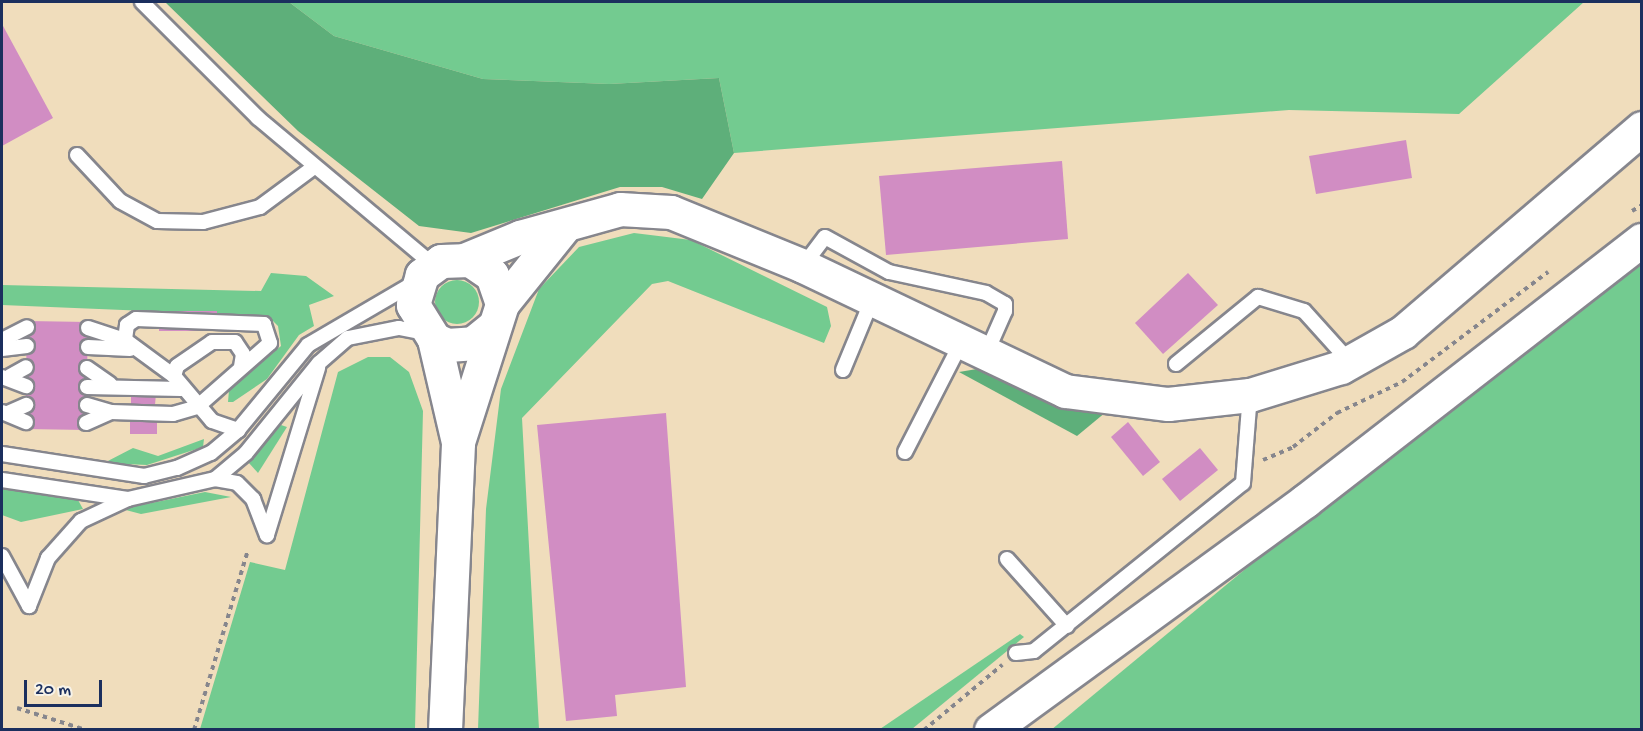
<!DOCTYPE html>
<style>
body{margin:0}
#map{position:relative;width:1643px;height:731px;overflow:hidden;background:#f0ddbc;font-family:"Gochi Hand",sans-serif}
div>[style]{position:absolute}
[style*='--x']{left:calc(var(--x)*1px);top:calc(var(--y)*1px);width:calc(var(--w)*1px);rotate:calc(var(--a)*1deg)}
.green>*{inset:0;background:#73cb90}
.round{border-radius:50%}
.forest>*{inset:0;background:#5eaf7a}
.building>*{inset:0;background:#d18dc3}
.path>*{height:4px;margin-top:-2px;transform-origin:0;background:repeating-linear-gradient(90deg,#86868d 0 4.5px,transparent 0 9px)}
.roads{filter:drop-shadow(2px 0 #86868d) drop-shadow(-2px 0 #86868d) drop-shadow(0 2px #86868d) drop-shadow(0 -2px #86868d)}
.lane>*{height:14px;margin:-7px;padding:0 7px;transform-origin:7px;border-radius:7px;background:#fff}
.secondary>*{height:33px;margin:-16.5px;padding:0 16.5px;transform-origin:16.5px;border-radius:16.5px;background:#fff}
.highway>*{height:33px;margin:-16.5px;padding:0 16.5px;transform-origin:16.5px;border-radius:16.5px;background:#fff}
span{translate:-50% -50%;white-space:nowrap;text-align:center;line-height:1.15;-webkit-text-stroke:4.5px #f7f3e8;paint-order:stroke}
.frame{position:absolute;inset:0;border:3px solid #1b2f5e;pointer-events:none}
.scale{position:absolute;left:24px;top:680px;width:78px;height:27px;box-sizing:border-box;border:3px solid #1b2f5e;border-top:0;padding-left:8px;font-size:18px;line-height:21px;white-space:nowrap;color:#1b2f5e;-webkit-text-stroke:4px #f7f3e8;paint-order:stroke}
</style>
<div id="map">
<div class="green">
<i style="clip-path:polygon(289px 2px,1584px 2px,1459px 114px,1289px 110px,734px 153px,719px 78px,609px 84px,483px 79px,334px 36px)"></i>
<i style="clip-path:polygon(634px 233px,691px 240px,827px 307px,831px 326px,824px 343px,668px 281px,652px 284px,522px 418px,539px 729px,478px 729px,486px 509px,501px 389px,539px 289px,579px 247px)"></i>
<i style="clip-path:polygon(1641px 265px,1641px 729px,1051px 730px,1348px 484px)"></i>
<i style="clip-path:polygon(271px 273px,306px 276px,334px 296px,309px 305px,314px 326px,299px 335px,267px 379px,233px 402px,228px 402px,229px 390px,281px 346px,278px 326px,268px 316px,2px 305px,2px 285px,261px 291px)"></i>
<i class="round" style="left:435px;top:280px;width:44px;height:44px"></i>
<i style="clip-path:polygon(368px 357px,390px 357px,409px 372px,423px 411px,415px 729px,200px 729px,250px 562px,285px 570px,338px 372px)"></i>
<i style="clip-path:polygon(281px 425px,287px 427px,258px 473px,248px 462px)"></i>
<i style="clip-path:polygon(204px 439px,203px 447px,147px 465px,104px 463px,133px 448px,158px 456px)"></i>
<i style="clip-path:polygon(2px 489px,78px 500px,83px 509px,21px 522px,2px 515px)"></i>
<i style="clip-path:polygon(205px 492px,231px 497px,141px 514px,122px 509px)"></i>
<i style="clip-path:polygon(1020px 634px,1024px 637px,912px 729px,880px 729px)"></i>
</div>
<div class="forest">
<i style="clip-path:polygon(165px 2px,289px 2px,334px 36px,483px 79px,609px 84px,719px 78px,734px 153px,702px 199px,662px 187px,620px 187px,471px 233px,419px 226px,298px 131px)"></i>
<i style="clip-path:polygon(977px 369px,998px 373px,1106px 412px,1077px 436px,959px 372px)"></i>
</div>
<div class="building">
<i style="clip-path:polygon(2px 24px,53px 118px,2px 146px)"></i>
<i style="clip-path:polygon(1406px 140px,1412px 178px,1316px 194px,1309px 156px)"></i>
<i style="clip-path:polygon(1062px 161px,1068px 239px,886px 255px,879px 176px)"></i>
<i style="clip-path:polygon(1188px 273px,1218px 305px,1163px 354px,1135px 323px)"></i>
<i style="clip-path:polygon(159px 311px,217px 311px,217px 331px,159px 331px)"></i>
<i style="clip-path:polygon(27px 321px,88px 322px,86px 430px,25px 429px)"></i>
<i style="clip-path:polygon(131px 393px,156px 393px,155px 405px,131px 404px)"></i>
<i style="clip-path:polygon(666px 413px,686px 687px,615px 695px,617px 716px,566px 721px,537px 425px)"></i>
<i style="clip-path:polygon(157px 421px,157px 434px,130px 434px,130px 422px)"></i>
<i style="clip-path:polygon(1128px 422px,1160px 462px,1143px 476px,1111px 437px)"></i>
<i style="clip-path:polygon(1200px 448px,1218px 470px,1180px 501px,1162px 479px)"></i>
</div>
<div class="path">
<i style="--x:1632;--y:211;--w:12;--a:-31"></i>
<i style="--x:1263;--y:460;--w:33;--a:-23"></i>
<i style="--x:1293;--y:447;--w:56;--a:-37.7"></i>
<i style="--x:1337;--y:413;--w:72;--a:-25.5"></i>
<i style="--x:1402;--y:382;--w:183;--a:-37"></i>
<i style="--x:17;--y:708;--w:72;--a:17.7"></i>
<i style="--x:194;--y:730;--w:188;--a:-73.3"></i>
<i style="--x:924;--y:730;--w:102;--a:-39.8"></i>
</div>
<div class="roads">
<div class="lane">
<i style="--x:142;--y:2;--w:164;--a:45"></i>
<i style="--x:258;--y:118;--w:229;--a:40"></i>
<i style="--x:77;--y:155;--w:63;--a:46.9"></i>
<i style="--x:120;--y:201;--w:42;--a:28.4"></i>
<i style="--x:157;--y:221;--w:46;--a:1.2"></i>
<i style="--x:203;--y:222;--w:59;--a:-14.7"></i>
<i style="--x:260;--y:207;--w:67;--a:-36.5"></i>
<i style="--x:803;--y:266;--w:36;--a:-53"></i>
<i style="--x:825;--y:237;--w:73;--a:28.7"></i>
<i style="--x:889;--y:272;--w:99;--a:12.2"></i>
<i style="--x:986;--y:293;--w:22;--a:30"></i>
<i style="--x:1005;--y:304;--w:7;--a:90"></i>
<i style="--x:1005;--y:311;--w:47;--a:113.8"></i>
<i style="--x:88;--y:328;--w:39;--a:18"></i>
<i style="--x:125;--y:340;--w:61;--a:36.3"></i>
<i style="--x:174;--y:376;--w:59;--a:49.8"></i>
<i style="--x:212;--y:421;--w:28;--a:19"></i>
<i style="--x:2;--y:340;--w:28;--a:-27"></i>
<i style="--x:88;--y:347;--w:42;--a:2.7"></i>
<i style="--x:2;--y:349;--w:25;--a:-7"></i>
<i style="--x:1176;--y:364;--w:106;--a:-39.3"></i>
<i style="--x:1258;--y:297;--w:48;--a:16.9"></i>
<i style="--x:1304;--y:311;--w:69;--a:48"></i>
<i style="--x:87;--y:368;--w:28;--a:35"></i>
<i style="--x:843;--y:370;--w:76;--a:-67.5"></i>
<i style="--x:10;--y:376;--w:18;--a:-29"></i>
<i style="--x:174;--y:376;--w:10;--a:-73"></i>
<i style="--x:177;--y:366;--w:42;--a:-34.4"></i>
<i style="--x:212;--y:342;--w:23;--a:0"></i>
<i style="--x:235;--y:342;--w:14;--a:56"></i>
<i style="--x:243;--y:354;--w:12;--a:99"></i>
<i style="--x:2;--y:377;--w:26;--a:21"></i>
<i style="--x:87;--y:387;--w:94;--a:1.2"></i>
<i style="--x:87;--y:405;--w:25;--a:16"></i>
<i style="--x:2;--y:412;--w:26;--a:23"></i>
<i style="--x:8;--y:413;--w:20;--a:-24"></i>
<i style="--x:86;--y:423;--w:27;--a:-24"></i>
<i style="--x:111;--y:412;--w:62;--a:1.8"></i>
<i style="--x:173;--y:414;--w:25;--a:-16"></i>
<i style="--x:197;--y:407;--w:97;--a:-41.2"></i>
<i style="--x:270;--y:343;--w:20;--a:-108"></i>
<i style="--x:264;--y:324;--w:128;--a:-177.8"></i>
<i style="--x:136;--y:319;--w:11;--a:146"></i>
<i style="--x:127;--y:325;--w:15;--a:98"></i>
<i style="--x:905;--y:452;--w:123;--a:-62.8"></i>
<i style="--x:2;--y:454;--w:144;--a:8.8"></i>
<i style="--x:144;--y:476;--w:34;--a:-14"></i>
<i style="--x:177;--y:468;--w:37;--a:-24"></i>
<i style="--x:211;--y:453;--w:35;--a:-40"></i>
<i style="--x:238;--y:430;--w:110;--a:-50.5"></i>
<i style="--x:308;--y:345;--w:123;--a:-30.3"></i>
<i style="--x:215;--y:479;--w:22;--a:10"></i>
<i style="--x:237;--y:483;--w:23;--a:45"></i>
<i style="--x:253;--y:499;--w:39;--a:69"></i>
<i style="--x:267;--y:535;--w:175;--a:-73"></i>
<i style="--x:2;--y:480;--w:127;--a:8.6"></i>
<i style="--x:128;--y:499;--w:89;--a:-12.9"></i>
<i style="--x:215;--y:479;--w:40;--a:-40"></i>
<i style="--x:246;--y:453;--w:116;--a:-51"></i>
<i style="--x:319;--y:363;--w:38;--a:-41"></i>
<i style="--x:348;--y:338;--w:52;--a:-11.1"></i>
<i style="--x:399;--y:328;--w:26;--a:11"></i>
<i style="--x:2;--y:556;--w:57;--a:61.6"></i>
<i style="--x:1007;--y:559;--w:90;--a:48.2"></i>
<i style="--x:29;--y:606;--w:52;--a:-68.4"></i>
<i style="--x:48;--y:558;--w:50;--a:-48.3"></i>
<i style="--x:81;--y:521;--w:52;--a:-25.1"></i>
<i style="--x:1016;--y:653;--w:18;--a:-6"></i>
<i style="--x:1034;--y:651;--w:268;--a:-38.8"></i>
<i style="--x:1243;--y:483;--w:88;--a:-85.5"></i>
</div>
<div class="secondary">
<i style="--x:464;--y:260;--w:61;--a:-22.3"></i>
<i style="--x:520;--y:237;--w:104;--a:-15.6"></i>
<i style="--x:620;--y:209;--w:51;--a:3.4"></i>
<i style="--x:671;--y:212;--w:143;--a:22.2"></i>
<i style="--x:803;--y:266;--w:290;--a:25.5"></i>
<i style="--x:1065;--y:391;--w:104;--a:7.2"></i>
<i style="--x:1168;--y:404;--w:82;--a:-6.3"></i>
<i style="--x:1250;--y:395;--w:95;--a:-17.1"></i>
<i style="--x:1341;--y:367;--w:71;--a:-29.4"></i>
<i style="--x:1403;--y:332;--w:314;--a:-40.5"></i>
<i style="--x:502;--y:304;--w:97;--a:-51.2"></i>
<i style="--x:434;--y:339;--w:106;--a:76.9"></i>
<i style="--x:445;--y:730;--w:288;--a:-87.4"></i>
<i style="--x:458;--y:442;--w:145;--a:-72.3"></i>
<i style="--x:502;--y:304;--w:31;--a:-109"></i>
<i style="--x:492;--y:275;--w:27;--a:-146"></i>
<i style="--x:470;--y:260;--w:29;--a:178"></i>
<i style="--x:441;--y:261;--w:24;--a:144"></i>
<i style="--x:422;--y:275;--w:31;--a:107"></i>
<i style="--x:413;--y:305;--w:40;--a:58"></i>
<i style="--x:434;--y:339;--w:14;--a:25"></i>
<i style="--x:447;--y:345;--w:26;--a:-4"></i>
<i style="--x:473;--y:343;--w:27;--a:-39"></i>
</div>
<div class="highway">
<i style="--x:991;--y:730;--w:389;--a:-36.1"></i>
<i style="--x:1305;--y:501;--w:426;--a:-37.8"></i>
</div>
</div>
<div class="frame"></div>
<div class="scale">20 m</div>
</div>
